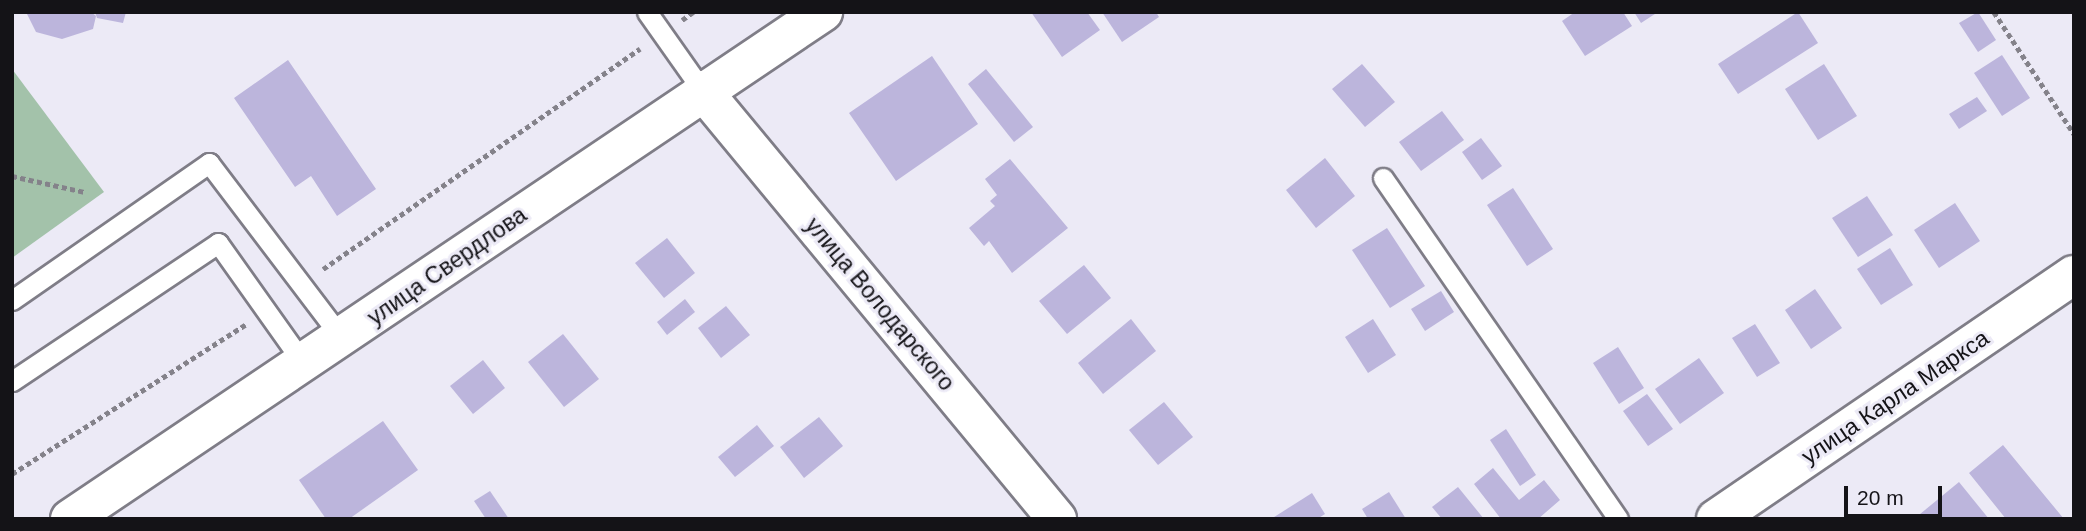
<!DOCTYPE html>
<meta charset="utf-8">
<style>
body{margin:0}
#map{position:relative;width:2086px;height:531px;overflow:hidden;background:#eceaf6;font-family:Helvetica,sans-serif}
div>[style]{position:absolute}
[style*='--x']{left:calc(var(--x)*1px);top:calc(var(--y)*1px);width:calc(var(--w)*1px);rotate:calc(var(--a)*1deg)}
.green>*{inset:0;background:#a3c2aa}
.building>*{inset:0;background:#bcb5dc}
.path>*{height:4.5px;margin-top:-2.25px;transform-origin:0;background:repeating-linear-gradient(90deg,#84828a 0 5px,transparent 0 8.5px)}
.roads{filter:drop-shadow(2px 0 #7f7d87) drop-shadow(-2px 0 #7f7d87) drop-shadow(0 2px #7f7d87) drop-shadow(0 -2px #7f7d87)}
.service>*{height:19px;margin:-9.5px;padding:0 9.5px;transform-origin:9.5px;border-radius:9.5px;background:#fff}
.minor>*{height:38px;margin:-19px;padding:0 19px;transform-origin:19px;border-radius:19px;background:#fff}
.tertiary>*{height:38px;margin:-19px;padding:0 19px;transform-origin:19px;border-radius:19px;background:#fff}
span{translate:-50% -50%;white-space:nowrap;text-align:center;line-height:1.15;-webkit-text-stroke:6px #eceaf6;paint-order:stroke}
.street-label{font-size:23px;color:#141317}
.frame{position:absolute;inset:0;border:14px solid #141317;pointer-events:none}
.scale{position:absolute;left:1844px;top:486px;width:98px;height:32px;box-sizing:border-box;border:4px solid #141317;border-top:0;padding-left:9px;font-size:21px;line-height:24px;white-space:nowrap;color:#141317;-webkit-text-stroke:5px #eceaf6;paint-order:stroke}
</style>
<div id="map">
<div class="green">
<i style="clip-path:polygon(12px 69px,104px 192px,12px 258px)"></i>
</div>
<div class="building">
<i style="clip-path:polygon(26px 12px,91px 12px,96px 16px,93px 29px,62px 39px,36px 32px)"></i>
<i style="clip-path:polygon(95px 12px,126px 12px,123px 23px,97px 18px)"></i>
<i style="clip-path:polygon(1031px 12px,1087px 12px,1100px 30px,1062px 57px)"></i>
<i style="clip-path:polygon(1102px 12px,1156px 12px,1159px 17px,1122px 42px)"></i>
<i style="clip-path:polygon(1575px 12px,1623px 12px,1632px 26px,1585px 56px,1562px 21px)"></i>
<i style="clip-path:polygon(1634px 12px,1658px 12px,1641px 23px)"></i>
<i style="clip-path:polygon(1798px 12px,1818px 43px,1738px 94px,1718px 64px)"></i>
<i style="clip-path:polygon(1978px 12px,1996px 40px,1978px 52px,1959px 23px)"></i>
<i style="clip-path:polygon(2002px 55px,2030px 98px,2002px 116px,1974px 73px)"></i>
<i style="clip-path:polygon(932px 56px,978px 124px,896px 181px,849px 113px)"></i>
<i style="clip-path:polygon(288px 60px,376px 189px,337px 216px,311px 176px,295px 187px,234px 98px)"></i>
<i style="clip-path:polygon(1362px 64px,1395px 102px,1365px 127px,1332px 89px)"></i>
<i style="clip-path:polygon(1824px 64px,1857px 116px,1818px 140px,1785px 89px)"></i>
<i style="clip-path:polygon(986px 69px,1033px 127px,1014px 142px,968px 84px)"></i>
<i style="clip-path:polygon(1977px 97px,1987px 111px,1959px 129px,1949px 114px)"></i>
<i style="clip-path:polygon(1442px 111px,1464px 140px,1421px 171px,1399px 142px)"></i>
<i style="clip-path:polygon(1481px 138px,1502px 166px,1482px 180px,1462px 152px)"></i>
<i style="clip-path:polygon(1325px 158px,1355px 196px,1316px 228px,1286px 190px)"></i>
<i style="clip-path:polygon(1010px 159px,1068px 228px,1012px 273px,989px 241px,984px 246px,969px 228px,995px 206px,990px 201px,997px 195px,985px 179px)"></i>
<i style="clip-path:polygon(1513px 188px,1553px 249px,1527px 266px,1487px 205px)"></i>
<i style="clip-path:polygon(1867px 196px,1893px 235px,1858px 257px,1832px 218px)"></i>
<i style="clip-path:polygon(1955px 203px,1980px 241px,1939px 268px,1914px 230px)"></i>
<i style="clip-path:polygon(1387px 228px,1425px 286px,1390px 308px,1352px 250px)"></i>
<i style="clip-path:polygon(667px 238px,695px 273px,664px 298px,635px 263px)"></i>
<i style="clip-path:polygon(1890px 248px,1913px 285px,1881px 305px,1857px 269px)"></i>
<i style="clip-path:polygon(1084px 265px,1111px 298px,1067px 334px,1039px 301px)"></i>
<i style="clip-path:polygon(1815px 289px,1842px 328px,1811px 349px,1785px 310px)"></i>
<i style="clip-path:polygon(1441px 291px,1454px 312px,1425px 331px,1411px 309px)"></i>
<i style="clip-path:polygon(685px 299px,695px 312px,667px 335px,657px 322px)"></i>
<i style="clip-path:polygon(726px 306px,750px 335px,721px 358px,698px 328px)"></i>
<i style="clip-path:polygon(1131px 319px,1156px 351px,1103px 394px,1078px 363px)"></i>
<i style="clip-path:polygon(1373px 319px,1396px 355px,1368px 373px,1345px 337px)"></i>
<i style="clip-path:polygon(1755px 324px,1780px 363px,1757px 377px,1732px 338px)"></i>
<i style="clip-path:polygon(563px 334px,599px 379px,564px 407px,528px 362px)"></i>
<i style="clip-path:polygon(1618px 347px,1644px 388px,1619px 404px,1593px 363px)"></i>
<i style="clip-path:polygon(1699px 358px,1724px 393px,1680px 424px,1655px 389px)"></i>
<i style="clip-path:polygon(483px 360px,505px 388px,473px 414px,450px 386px)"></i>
<i style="clip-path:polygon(1647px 394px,1673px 429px,1648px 446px,1623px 411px)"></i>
<i style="clip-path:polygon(1164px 402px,1193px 437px,1158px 465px,1129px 430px)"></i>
<i style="clip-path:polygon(819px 417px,843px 446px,804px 478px,780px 447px)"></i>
<i style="clip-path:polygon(383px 421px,418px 470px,349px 519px,326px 519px,299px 480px)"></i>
<i style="clip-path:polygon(757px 425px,774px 446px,735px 477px,718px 457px)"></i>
<i style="clip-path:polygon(1506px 429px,1536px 475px,1520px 486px,1490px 440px)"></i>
<i style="clip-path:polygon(2003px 445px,2045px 496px,2064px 519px,2006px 519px,1969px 473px)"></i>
<i style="clip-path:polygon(1493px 468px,1519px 500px,1544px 480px,1560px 500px,1538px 519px,1501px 519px,1474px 484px)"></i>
<i style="clip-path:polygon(1959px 482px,1989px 519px,1914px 519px)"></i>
<i style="clip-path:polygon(1458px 487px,1484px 519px,1442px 519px,1432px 507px)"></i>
<i style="clip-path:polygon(490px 491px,509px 519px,486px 519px,474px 501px)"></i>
<i style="clip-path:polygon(1389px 492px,1406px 519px,1368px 519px,1362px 509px)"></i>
<i style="clip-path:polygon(1312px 493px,1325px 514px,1317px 519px,1271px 519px)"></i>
</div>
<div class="path">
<i style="--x:1994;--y:12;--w:146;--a:56.7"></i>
<i style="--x:682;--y:20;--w:14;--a:-36"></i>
<i style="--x:12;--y:176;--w:75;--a:12.4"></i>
<i style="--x:323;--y:269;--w:386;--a:-34.8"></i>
<i style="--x:12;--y:474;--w:277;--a:-32.6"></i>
</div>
<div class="roads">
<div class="service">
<i style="--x:647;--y:12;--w:95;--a:54.8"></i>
<i style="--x:1383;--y:178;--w:414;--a:55.4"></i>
<i style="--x:12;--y:300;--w:240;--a:-34.8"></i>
<i style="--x:209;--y:163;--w:220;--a:52.8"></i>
<i style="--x:12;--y:381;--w:248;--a:-33.8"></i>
<i style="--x:218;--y:243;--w:148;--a:54.6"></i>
</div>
<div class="minor">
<i style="--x:702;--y:90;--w:557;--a:50.39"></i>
</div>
<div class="tertiary">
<i style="--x:70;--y:519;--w:908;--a:-33.95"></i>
<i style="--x:1716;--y:519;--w:433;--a:-34.3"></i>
</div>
</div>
<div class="street-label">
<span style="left:447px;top:266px;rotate:-35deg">улица Свердлова</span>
<span style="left:880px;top:304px;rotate:50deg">улица Володарского</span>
<span style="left:1895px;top:397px;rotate:-34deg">улица Карла Маркса</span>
</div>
<div class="frame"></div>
<div class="scale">20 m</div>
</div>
